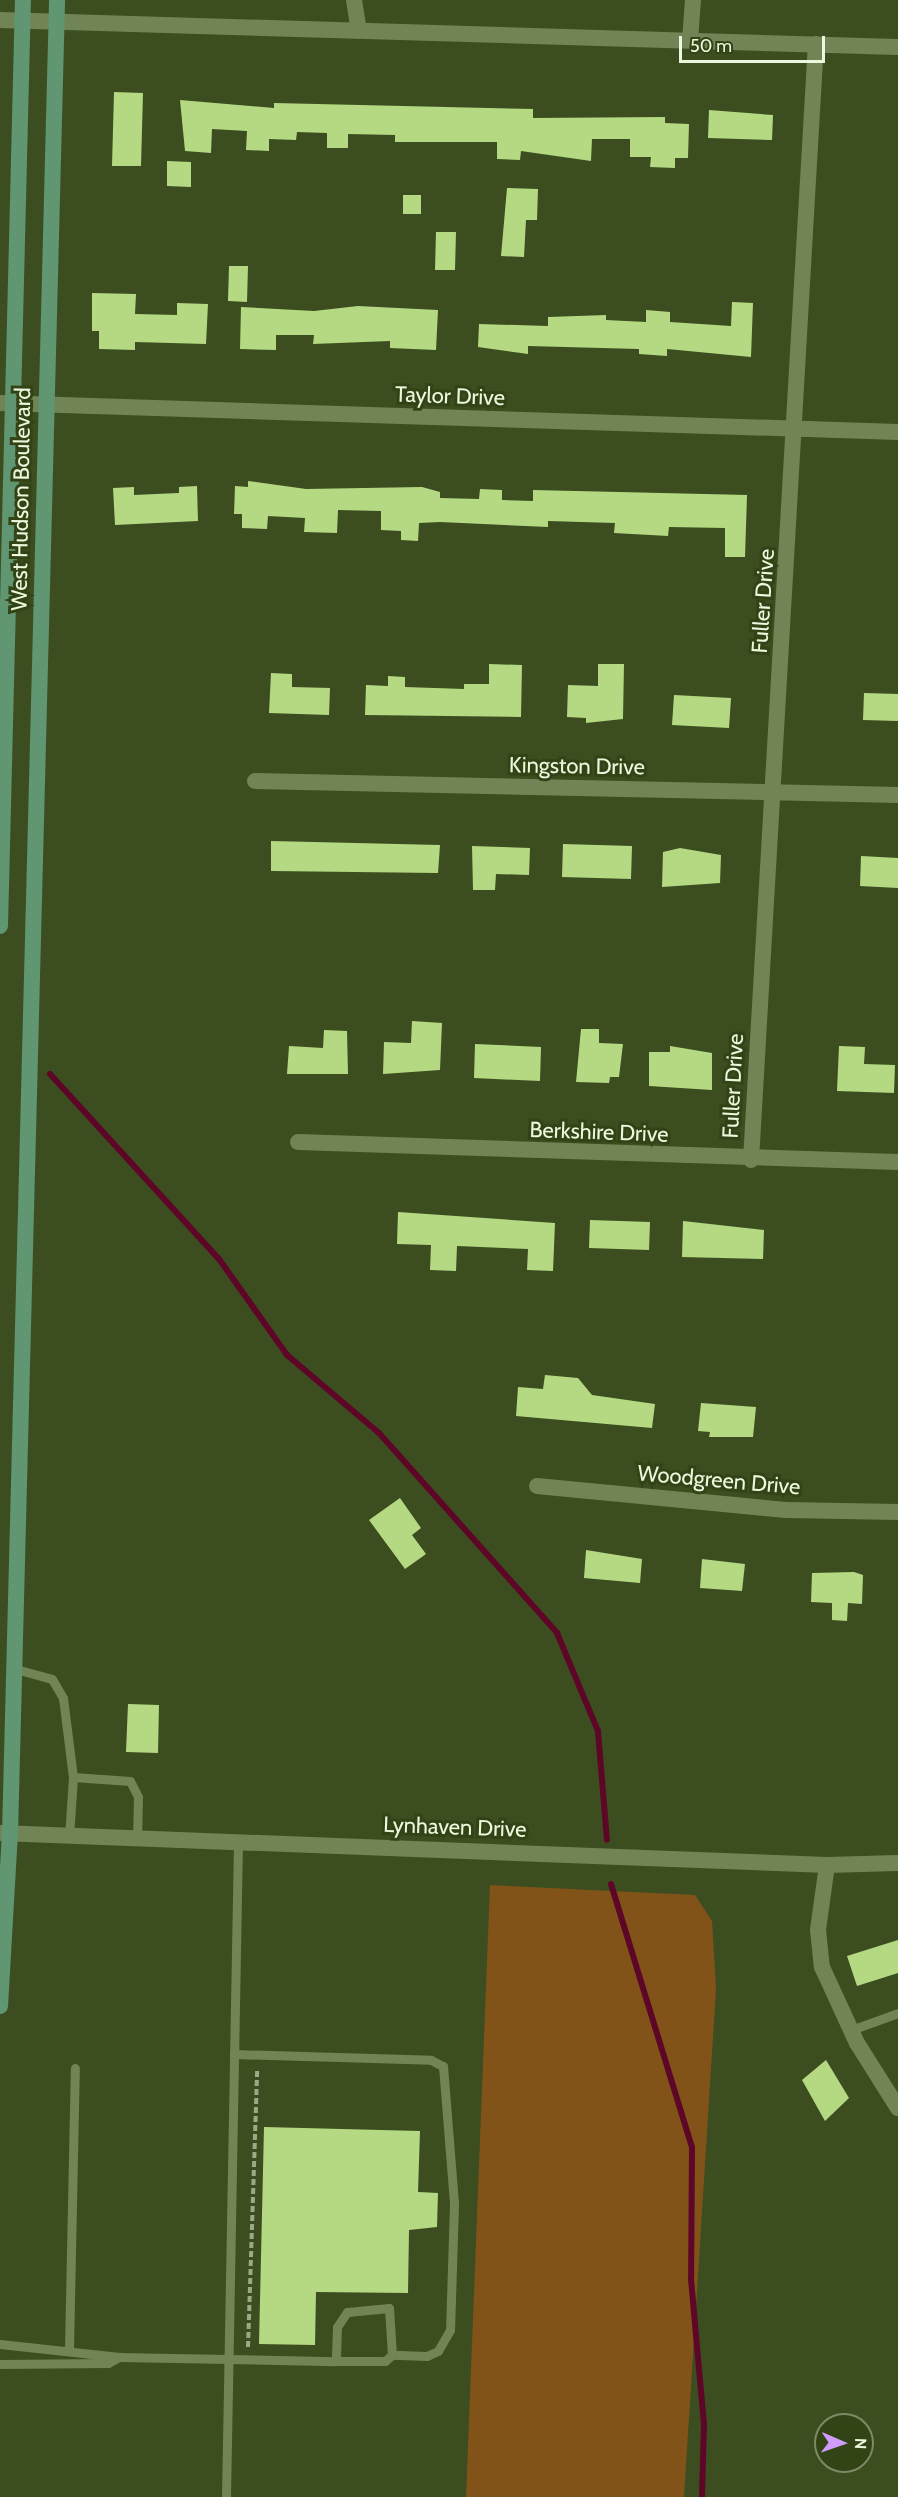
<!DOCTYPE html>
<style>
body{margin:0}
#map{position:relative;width:898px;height:2497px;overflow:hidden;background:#3c4e20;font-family:Cabin,sans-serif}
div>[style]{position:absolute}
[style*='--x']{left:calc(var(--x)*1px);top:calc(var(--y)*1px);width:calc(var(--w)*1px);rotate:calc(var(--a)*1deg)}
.green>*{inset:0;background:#825318}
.stream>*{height:6px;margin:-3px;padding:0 3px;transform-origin:3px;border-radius:3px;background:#5e0627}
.building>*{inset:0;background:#b5d983}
.path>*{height:4px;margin-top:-2px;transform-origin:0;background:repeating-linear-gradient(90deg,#9aa986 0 6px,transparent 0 9px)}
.service>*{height:9px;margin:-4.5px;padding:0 4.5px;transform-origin:4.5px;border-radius:4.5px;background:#708455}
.minor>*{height:16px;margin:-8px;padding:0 8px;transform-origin:8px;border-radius:8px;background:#708455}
.secondary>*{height:16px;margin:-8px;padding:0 8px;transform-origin:8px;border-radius:8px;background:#609672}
span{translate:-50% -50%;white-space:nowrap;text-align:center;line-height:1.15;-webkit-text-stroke:6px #324315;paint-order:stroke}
.street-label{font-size:22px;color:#ecf8de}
.north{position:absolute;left:814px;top:2413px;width:60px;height:60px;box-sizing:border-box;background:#324315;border:2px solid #7c8b65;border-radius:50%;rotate:92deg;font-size:16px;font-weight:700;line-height:24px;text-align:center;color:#ecf8de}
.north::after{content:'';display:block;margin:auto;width:21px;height:27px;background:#d09dff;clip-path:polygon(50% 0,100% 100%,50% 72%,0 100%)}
.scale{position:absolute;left:679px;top:36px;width:146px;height:27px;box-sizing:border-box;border:3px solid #ecf8de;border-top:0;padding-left:8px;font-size:18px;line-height:21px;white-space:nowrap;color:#ecf8de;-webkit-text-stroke:4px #324315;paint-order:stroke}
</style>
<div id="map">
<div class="green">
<i style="clip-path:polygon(490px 1885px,695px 1895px,712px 1921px,716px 1989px,684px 2497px,466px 2497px)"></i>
</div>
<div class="stream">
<i style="--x:50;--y:1074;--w:251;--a:47.6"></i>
<i style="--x:219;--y:1259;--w:118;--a:54.7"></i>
<i style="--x:287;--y:1355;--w:121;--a:40.3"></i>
<i style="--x:379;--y:1433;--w:268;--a:48.3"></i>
<i style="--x:557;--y:1633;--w:106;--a:67.3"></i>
<i style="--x:598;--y:1731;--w:109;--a:85.3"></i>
<i style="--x:611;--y:1884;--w:275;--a:72.9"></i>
<i style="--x:692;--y:2147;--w:132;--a:90.4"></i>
<i style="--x:691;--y:2279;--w:146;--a:84.9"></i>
<i style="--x:704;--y:2424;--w:73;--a:91.6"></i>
</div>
<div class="building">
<i style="clip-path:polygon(114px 92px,143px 93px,141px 166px,112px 166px)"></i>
<i style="clip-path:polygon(180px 100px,274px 108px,274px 103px,533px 109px,533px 118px,665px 117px,665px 123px,689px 124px,688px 158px,675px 158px,675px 168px,650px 167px,651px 157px,630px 157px,630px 139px,592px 139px,591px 161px,521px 151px,520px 160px,497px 159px,497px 142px,395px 142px,395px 135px,348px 134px,348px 148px,327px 148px,327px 133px,297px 132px,296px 140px,269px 139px,269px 151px,246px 150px,247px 131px,212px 129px,211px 153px,185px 151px)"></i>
<i style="clip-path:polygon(709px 110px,773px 115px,772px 140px,708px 138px)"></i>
<i style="clip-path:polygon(167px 161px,191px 162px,191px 187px,167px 186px)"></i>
<i style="clip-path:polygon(507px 188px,538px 189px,537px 220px,526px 220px,524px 257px,501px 256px)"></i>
<i style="clip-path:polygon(403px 195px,421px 195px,421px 214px,403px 214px)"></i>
<i style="clip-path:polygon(436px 232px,456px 232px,455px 270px,435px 270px)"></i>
<i style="clip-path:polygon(229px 266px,248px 266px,247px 302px,228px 301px)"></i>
<i style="clip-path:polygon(92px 293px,136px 294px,135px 314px,177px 315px,177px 303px,208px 304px,206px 344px,135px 342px,135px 350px,99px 349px,99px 331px,92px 331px)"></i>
<i style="clip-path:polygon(732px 302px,753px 303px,751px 357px,667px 349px,667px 356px,639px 354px,639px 349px,528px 346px,528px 354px,478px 347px,479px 324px,548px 326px,548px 317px,606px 315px,606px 320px,646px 322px,646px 310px,670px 312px,670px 322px,731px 326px)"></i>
<i style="clip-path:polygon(358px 306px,438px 310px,436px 350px,390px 348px,390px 341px,313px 344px,314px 335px,276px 335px,276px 350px,240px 349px,241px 307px,314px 311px)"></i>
<i style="clip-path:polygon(248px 481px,306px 489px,422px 487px,440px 492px,440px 498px,479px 499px,480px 489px,502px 490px,502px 500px,533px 501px,533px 490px,747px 495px,745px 557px,725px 557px,725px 528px,669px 527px,668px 536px,614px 533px,615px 523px,548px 521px,548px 527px,440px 522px,419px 523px,418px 541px,401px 540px,401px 531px,381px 530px,381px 511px,338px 510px,337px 533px,304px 532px,305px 518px,268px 516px,267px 529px,242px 528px,242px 514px,234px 514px,235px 486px,248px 487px)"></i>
<i style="clip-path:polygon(197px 486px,198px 521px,115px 525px,113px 488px,134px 487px,134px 495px,179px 493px,179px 487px)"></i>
<i style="clip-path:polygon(489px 664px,522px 665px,521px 717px,365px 715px,366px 685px,388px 686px,388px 676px,405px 677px,405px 687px,464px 689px,464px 684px,489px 684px)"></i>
<i style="clip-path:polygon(598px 664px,624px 664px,623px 719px,586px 723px,586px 718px,567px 717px,568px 685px,598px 686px)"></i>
<i style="clip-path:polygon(271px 673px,292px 674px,292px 687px,330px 688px,329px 715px,269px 713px)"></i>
<i style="clip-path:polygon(864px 693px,898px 694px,898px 721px,863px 720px)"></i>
<i style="clip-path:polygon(674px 695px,731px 698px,729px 728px,672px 725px)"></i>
<i style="clip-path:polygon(271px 841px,440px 845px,438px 873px,271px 871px)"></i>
<i style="clip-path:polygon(563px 844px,632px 846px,631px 879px,562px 877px)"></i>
<i style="clip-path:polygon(472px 846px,530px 848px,529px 875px,496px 874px,495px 890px,473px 890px)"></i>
<i style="clip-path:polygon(680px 848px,721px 855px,720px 883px,662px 887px,663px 852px)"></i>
<i style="clip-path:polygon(861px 856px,898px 858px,898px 888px,860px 886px)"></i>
<i style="clip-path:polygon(412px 1021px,442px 1023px,440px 1070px,383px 1074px,384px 1042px,411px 1043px)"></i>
<i style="clip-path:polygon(581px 1029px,599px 1029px,599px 1043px,623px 1044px,619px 1077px,610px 1077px,609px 1083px,576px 1082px)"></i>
<i style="clip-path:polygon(324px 1030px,347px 1031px,348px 1074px,287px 1074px,289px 1046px,323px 1048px)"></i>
<i style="clip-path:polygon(475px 1044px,541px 1047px,540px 1081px,474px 1078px)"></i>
<i style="clip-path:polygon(670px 1046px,712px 1053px,712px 1090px,649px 1086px,649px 1052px,670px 1052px)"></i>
<i style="clip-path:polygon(839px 1046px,865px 1047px,864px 1064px,895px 1065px,894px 1093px,837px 1091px)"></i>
<i style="clip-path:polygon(398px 1212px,555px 1223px,553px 1271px,527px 1270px,528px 1249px,457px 1246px,456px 1271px,430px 1270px,431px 1245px,397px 1244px)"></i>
<i style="clip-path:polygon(590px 1220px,650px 1222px,649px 1250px,589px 1248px)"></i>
<i style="clip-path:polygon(683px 1221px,764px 1230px,763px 1259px,682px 1257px)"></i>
<i style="clip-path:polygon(545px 1375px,578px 1378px,592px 1395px,655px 1404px,652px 1428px,516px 1416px,518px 1387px,543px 1389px)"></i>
<i style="clip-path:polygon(701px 1403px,756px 1407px,753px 1437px,709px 1437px,710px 1432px,698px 1431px)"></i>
<i style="clip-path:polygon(400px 1498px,421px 1528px,412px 1535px,426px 1554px,405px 1569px,369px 1520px)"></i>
<i style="clip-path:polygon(586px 1550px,642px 1559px,640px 1583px,584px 1578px)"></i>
<i style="clip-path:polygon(702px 1559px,745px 1564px,742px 1591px,700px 1588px)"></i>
<i style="clip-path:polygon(854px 1572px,863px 1575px,862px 1604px,848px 1603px,847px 1621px,832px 1620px,832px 1603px,811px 1602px,812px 1573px)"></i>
<i style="clip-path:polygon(128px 1704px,159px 1705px,158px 1753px,126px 1752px)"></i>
<i style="clip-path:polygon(898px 1940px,898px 1973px,857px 1986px,847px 1956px)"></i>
<i style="clip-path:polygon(826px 2060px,849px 2098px,825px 2121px,802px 2080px)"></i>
<i style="clip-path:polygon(264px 2127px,420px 2131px,418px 2192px,438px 2193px,437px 2227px,409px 2230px,408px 2293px,316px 2292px,315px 2345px,259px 2344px)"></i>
</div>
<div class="path">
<i style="--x:248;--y:2347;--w:278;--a:-88.1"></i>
</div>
<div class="service">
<i style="--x:12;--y:1668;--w:41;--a:15.4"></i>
<i style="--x:52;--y:1679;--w:22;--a:60"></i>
<i style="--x:63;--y:1698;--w:80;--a:82.8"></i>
<i style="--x:73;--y:1777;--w:60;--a:93.8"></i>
<i style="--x:73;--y:1777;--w:57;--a:4"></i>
<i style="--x:130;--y:1781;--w:18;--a:63"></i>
<i style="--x:138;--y:1797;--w:43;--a:91.3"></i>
<i style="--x:851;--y:2030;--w:50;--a:-19.9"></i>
<i style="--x:234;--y:2054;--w:197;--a:1.7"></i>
<i style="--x:431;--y:2060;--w:13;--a:27"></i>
<i style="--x:443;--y:2066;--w:138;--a:85.4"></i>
<i style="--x:454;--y:2204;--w:126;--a:91.8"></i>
<i style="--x:450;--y:2330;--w:24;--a:120"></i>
<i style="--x:438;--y:2351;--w:12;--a:156"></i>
<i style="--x:427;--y:2356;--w:35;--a:-178"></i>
<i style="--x:0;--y:2344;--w:120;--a:6.2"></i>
<i style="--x:119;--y:2357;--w:217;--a:1.1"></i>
<i style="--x:336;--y:2361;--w:49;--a:0"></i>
<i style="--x:385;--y:2361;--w:9;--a:-41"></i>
<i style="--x:392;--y:2355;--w:47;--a:-93.7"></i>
<i style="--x:389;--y:2308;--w:42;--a:174.6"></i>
<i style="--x:347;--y:2312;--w:18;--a:124"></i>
<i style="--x:337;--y:2327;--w:34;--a:92"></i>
<i style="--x:69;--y:2348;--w:280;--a:-88.8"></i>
<i style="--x:0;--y:2364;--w:108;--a:-0.5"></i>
<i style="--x:108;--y:2363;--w:13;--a:-29"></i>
<i style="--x:226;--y:2497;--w:654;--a:-88.95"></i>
</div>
<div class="minor">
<i style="--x:354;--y:0;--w:31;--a:81"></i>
<i style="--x:0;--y:20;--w:898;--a:1.72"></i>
<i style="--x:690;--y:40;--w:40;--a:-85.7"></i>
<i style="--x:0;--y:403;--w:898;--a:1.85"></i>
<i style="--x:255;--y:781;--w:643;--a:1.25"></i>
<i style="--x:298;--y:1142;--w:600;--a:1.91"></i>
<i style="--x:751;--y:1160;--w:1118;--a:-86.67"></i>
<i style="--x:537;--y:1486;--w:250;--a:5.5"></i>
<i style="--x:786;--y:1510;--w:112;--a:1"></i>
<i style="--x:0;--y:1833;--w:828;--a:2.22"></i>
<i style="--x:827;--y:1865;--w:71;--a:-1.6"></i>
<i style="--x:827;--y:1865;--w:66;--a:97.9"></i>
<i style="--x:818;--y:1930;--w:37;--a:84"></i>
<i style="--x:822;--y:1967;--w:84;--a:65.3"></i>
<i style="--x:857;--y:2043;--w:77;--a:57.8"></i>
</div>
<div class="secondary">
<i style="--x:0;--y:926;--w:926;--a:-88.58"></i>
<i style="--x:0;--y:2006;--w:172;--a:-86.7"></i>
<i style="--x:10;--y:1834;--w:1835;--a:-88.53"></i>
</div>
<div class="street-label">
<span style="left:450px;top:396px;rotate:2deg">Taylor Drive</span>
<span style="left:21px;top:499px;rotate:-89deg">West Hudson Boulevard</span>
<span style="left:763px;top:601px;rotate:-86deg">Fuller Drive</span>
<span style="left:577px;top:766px;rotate:1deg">Kingston Drive</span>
<span style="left:733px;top:1086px;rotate:-87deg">Fuller Drive</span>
<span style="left:599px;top:1132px;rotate:2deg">Berkshire Drive</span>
<span style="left:719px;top:1480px;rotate:5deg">Woodgreen Drive</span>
<span style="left:455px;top:1827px;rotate:2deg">Lynhaven Drive</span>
</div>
<div class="north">N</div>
<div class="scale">50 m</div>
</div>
